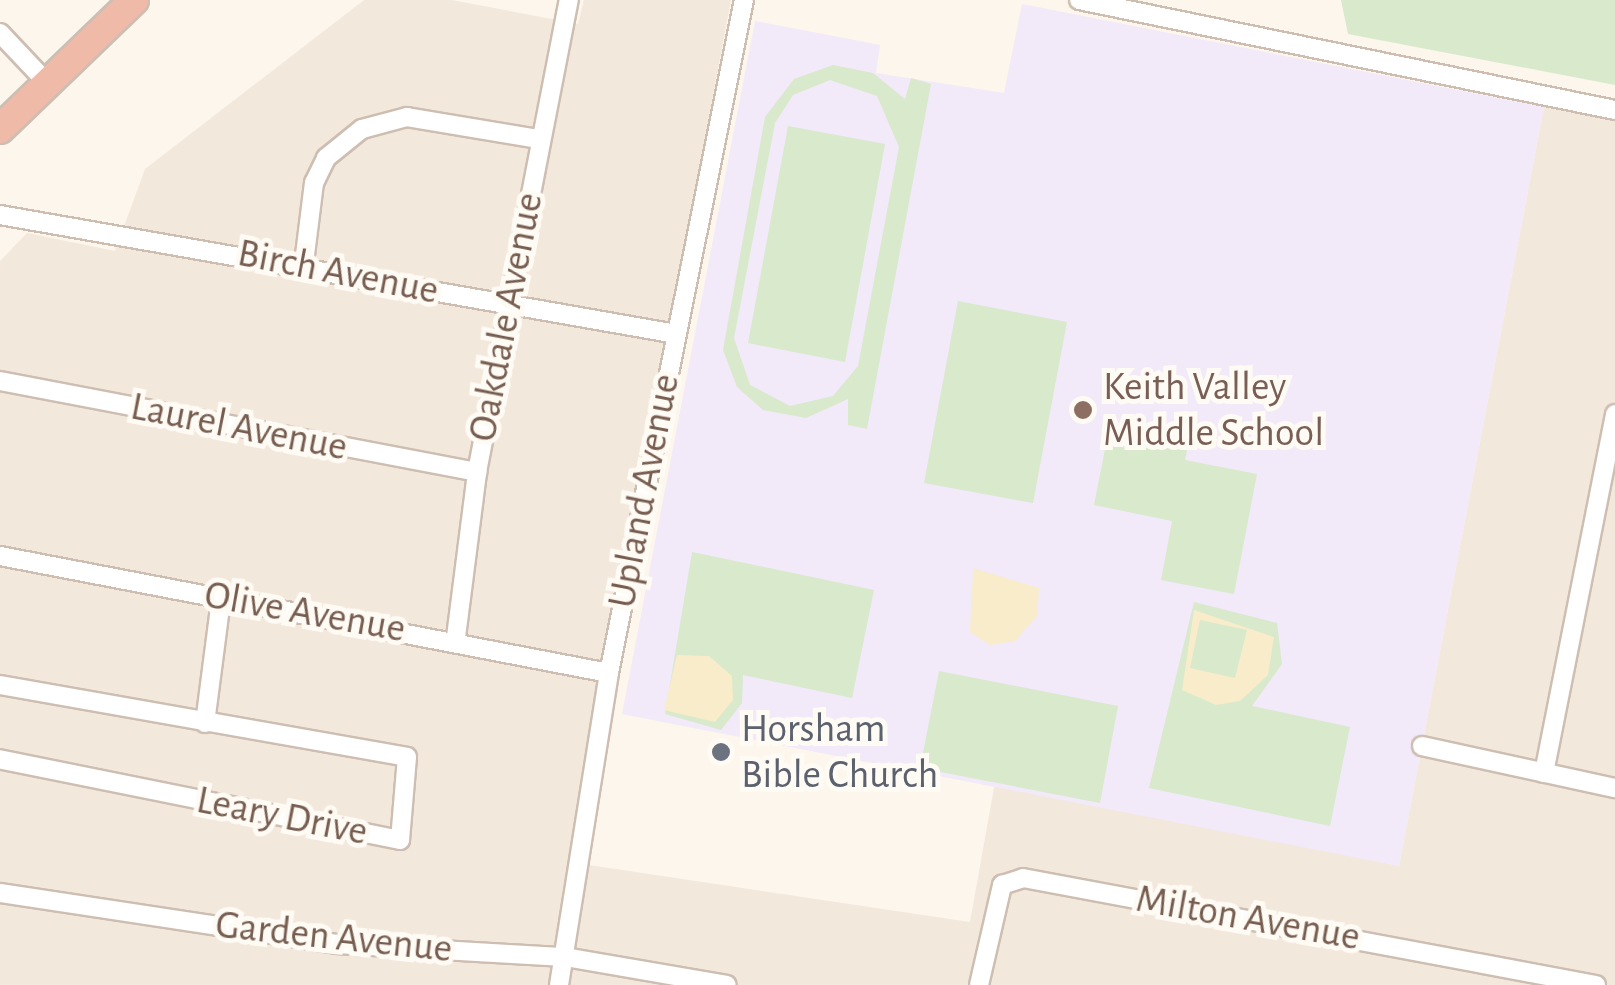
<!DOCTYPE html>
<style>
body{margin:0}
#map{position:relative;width:1615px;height:985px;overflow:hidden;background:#fcf6ed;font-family:"Alegreya Sans",sans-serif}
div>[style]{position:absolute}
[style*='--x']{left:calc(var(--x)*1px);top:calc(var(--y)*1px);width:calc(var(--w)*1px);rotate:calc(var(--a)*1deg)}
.residential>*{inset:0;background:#f3e8dc}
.education>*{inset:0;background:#f2e9f9}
.green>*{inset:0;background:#d8e9cc}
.sand>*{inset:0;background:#f8eccb}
.roads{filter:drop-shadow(2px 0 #cebeb2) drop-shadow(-2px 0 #cebeb2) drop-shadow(0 2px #cebeb2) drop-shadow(0 -2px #cebeb2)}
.minor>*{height:18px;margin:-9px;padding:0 9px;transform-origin:9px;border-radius:9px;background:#fff}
.highway>*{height:28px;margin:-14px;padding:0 14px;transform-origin:14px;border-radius:14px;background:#f0baa9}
.dots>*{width:28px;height:28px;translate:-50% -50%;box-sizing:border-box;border:5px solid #fefaf4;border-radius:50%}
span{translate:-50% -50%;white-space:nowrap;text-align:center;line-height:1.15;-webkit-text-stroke:10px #fefaf4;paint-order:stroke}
.street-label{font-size:40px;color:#765d50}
.education-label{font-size:40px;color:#785e54}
.left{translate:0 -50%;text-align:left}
.worship-label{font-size:40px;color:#5b616d}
</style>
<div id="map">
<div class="residential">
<i style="clip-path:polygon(364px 0,452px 0,578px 24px,584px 0,731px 0,569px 862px,970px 922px,995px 782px,1399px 866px,1544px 107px,1615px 121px,1615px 985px,0 985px,0 261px,27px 233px,115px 251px,145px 169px)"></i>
</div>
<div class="education">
<i style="clip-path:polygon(1022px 4px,1544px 107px,1399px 866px,622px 714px,755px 21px,880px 45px,876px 73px,1004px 93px)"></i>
</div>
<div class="green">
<i style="clip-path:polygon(1341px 0,1615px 0,1615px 85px,1348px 34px)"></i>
<i style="clip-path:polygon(evenodd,833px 65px,873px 73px,905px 99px,911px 78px,931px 84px,867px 429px,848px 425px,848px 399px,806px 418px,763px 410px,737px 387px,723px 350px,765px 117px,794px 79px,833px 65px,830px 80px,877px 96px,899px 147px,858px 366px,833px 396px,790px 406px,750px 385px,734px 338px,775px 123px,793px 95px,830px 80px)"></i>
<i style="clip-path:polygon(788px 126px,885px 144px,845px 362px,748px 343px)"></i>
<i style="clip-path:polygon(958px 301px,1067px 322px,1033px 503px,924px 483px)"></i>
<i style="clip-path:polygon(1109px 429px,1188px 445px,1185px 460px,1257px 474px,1234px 594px,1161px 580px,1172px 521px,1094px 505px)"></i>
<i style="clip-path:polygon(692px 552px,874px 590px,852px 698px,743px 675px,742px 703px,721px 730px,665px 714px)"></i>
<i style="clip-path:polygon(1194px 602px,1277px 623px,1282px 664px,1252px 706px,1350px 727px,1330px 826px,1149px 788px)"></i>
<i style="clip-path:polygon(939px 671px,1118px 706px,1100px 803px,920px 768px)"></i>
</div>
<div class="sand">
<i style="clip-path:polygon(973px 568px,1039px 588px,1037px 616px,1015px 641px,990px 645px,970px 632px)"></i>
<i style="clip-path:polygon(evenodd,1194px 610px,1274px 637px,1268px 675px,1240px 701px,1216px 705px,1182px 690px,1194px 610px,1200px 620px,1247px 630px,1235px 678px,1190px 668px,1200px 620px)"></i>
<i style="clip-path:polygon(677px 655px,709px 656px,732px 676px,733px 700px,715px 722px,664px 710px)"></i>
</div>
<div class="roads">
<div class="minor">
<i style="--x:1079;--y:0;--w:547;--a:11.6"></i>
<i style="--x:0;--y:33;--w:70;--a:46.7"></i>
<i style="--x:0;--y:215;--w:686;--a:9.98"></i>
<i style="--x:304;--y:263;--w:81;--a:-82.9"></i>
<i style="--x:314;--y:183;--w:28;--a:-64"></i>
<i style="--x:326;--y:158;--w:46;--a:-38.9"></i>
<i style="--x:362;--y:129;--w:47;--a:-14.9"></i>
<i style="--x:407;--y:117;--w:134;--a:9.5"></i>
<i style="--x:0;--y:381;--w:486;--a:10.8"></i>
<i style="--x:0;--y:556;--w:620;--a:10.88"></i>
<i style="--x:456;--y:637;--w:166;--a:-82.7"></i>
<i style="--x:477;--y:472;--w:481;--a:-79"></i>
<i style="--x:0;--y:685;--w:413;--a:10"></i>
<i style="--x:407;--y:757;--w:83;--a:94.8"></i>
<i style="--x:400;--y:840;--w:408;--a:-168.6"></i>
<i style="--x:205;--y:723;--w:125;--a:-82.6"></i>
<i style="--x:1422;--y:746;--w:198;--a:12.3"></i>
<i style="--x:1544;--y:773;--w:366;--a:-78.8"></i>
<i style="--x:0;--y:893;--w:341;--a:8.6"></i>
<i style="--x:337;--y:944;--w:228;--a:3.3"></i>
<i style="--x:565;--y:957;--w:164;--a:9.8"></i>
<i style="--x:559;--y:985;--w:316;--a:-80.9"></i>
<i style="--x:609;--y:673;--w:686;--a:-78.66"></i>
<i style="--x:979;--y:985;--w:103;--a:-77"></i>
<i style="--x:1002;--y:885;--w:22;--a:-18"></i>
<i style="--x:1023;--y:878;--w:583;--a:10.58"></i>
</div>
<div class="highway">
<i style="--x:0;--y:129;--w:186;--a:-43.9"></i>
</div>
</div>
<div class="dots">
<i style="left:1083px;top:410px;background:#8d6e63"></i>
<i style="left:721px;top:752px;background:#6b7280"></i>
</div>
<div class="street-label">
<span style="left:338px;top:272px;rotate:11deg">Birch Avenue</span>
<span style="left:506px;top:317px;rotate:-79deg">Oakdale Avenue</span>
<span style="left:239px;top:427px;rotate:11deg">Laurel Avenue</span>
<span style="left:644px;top:491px;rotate:-79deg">Upland Avenue</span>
<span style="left:305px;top:612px;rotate:10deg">Olive Avenue</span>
<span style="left:282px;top:816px;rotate:11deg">Leary Drive</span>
<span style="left:1248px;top:918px;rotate:10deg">Milton Avenue</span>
<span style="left:334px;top:937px;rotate:6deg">Garden Avenue</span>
</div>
<div class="education-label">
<span class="left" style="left:1103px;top:410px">Keith Valley<br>Middle School</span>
</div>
<div class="worship-label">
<span class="left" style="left:741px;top:752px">Horsham<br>Bible Church</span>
</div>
</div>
